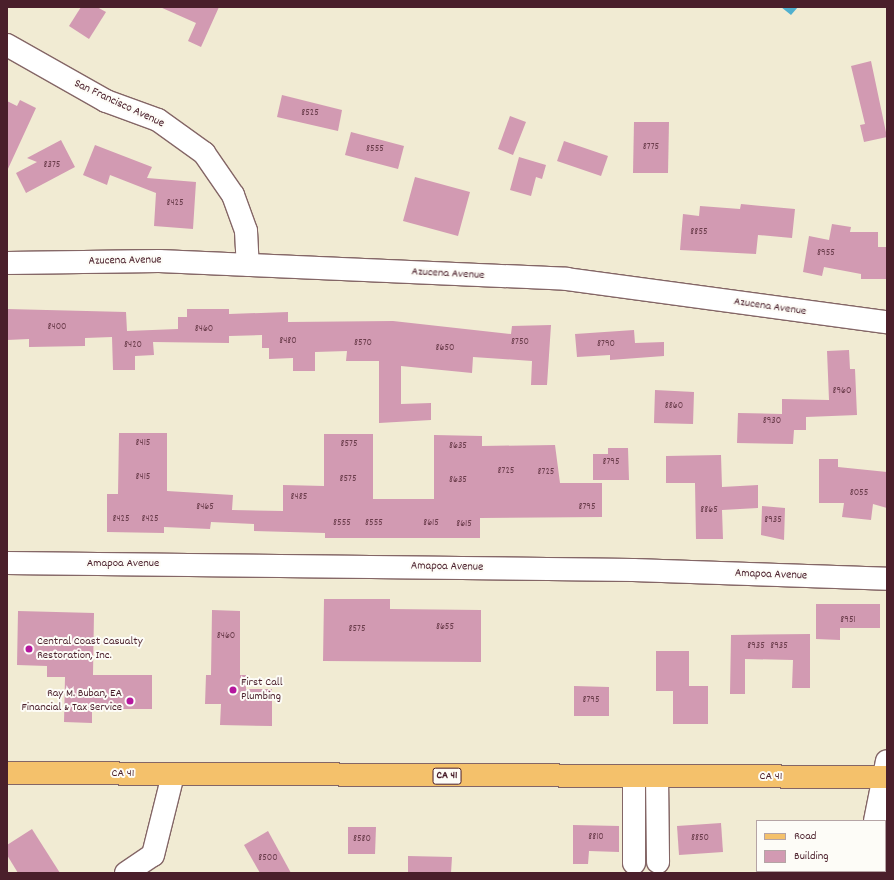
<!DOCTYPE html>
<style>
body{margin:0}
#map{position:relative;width:894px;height:880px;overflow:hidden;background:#f1ebd3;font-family:Dekko,sans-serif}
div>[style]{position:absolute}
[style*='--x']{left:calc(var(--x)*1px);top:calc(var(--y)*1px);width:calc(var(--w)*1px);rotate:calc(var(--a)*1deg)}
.water>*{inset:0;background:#50b0cf}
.building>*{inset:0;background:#d29ab2}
.roads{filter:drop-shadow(1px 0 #846666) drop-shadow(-1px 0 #846666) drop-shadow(0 1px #846666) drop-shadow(0 -1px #846666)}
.minor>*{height:22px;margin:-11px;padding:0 11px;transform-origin:11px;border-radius:11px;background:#fff}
.major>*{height:22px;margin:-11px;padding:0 11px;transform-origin:11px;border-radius:11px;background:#f4c16b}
.dots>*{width:11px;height:11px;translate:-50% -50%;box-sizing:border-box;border:2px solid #fdfcf7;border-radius:50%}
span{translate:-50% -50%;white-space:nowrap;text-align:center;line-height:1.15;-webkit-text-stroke:4px #fdfcf7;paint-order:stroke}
.number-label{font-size:10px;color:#6c3e4d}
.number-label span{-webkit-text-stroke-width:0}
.shield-label span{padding:1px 3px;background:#fdfcf7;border:1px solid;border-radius:3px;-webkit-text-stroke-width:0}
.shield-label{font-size:11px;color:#4a1f2b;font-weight:700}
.street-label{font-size:12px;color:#4a1f2b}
.poi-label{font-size:12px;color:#4a1f2b}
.left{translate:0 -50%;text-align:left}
.right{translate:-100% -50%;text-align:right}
.frame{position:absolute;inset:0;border:8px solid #4a1f2b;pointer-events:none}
.legend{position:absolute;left:756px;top:820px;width:130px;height:52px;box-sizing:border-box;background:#fdfcf7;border:1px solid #b5a4a5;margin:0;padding:5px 7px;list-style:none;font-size:12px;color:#4a1f2b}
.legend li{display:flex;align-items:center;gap:8px;height:20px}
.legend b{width:20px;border:1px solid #b5a4a5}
</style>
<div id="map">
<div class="water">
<i style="clip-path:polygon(781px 7px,798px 7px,791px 15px)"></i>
</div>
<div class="building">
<i style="clip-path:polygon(81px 7px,97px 7px,106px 12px,89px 39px,69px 26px)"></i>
<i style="clip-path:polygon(160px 7px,219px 7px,201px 47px,188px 41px,196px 23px)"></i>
<i style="clip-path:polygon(871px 61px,887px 137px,864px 142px,860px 125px,865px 124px,851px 66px)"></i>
<i style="clip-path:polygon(282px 95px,342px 110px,338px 131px,277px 117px)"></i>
<i style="clip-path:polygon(20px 100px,36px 108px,7px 171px,7px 101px,17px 106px)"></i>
<i style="clip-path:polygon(510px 116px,526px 122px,513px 155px,498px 149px)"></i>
<i style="clip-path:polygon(634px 122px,669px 122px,668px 173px,633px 173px)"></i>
<i style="clip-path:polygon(351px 132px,404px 146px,398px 169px,345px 155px)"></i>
<i style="clip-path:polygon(61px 140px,75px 167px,26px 193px,16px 173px,37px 162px,27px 158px)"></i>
<i style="clip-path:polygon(564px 141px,608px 156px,601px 176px,557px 161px)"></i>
<i style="clip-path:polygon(95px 145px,152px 167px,147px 178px,196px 182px,193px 229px,154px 226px,156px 193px,110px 175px,107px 185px,83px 175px)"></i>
<i style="clip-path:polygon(519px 157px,546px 165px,542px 179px,536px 177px,531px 196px,510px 190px)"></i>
<i style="clip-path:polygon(415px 177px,470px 192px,458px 236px,403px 221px)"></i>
<i style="clip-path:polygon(741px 204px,795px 209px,792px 238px,758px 235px,756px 254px,680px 250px,683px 214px,699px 216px,700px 206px,740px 209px)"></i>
<i style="clip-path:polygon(832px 224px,851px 227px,850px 232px,878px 232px,878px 247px,887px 247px,887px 279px,861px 279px,861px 274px,824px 267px,822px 276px,803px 272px,809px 236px,829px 240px)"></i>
<i style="clip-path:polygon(7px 309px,126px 312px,127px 331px,178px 329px,178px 317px,187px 317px,187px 309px,229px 309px,229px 314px,288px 312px,288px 322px,393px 321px,511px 334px,512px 326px,551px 325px,547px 385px,531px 385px,532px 361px,473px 357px,472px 373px,401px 366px,401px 404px,431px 403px,431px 420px,379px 423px,379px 361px,346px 361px,347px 351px,315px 352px,315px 371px,293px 371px,293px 358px,269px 359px,269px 348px,262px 348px,262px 335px,229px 336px,229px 343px,153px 342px,154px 355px,135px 356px,135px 370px,113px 370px,112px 337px,85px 338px,85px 346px,29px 347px,29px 339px,7px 340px)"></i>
<i style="clip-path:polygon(634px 330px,635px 343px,664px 342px,664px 356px,610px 360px,610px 355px,577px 357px,575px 334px)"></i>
<i style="clip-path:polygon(849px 350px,850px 369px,855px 369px,857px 415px,806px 417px,806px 430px,794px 430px,793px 444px,737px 443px,738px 413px,782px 414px,782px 399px,829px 400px,827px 351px)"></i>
<i style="clip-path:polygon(655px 390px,694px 392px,693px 424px,654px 423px)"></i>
<i style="clip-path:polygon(119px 433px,167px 433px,167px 491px,233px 495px,232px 510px,283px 511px,283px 485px,324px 486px,324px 434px,373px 434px,373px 499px,434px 499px,434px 435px,482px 436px,482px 446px,555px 445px,560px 483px,602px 483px,602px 517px,480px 518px,480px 538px,325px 538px,325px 533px,254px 531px,254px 524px,211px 522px,210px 529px,164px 527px,164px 533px,107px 532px,107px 494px,118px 494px)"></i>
<i style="clip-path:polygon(608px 448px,628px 448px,629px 480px,593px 480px,593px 454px,608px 454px)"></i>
<i style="clip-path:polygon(721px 455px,722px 487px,758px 485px,758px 508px,722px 510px,723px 539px,696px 539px,695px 483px,666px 483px,666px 456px)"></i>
<i style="clip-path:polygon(819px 459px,838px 459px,838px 467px,887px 472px,887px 508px,873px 504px,871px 520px,842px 517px,844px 503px,819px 503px)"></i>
<i style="clip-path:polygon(762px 506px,785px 508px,784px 540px,761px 535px)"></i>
<i style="clip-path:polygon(324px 599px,390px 599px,390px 609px,481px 610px,481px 662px,323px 661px)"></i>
<i style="clip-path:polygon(816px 604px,880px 604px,880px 628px,840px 628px,840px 640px,816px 639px)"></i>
<i style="clip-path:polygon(212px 610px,240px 611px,240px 675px,246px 675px,246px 689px,272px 689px,272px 726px,220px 725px,221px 704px,205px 704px,206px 675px,211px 675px)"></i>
<i style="clip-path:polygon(18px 611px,94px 613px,93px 675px,152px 675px,152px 709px,92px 709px,92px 723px,64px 722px,65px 677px,47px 677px,47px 666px,17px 665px)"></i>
<i style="clip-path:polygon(810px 634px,810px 688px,792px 688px,793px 660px,745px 659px,745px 694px,730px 694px,731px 635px)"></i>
<i style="clip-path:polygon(656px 651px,689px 651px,689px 686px,708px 686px,708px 724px,673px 724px,673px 691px,656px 691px)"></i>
<i style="clip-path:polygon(574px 686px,609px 687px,609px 716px,574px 716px)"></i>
<i style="clip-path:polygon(721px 823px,723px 852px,679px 855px,677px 826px)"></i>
<i style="clip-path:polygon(573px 825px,619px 826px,619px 852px,589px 851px,588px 864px,573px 864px)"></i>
<i style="clip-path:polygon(348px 827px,376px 827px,375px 854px,348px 854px)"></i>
<i style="clip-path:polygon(32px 829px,60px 873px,18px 873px,7px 855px,7px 845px)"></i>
<i style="clip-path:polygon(268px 831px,291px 873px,260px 873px,244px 845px)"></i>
<i style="clip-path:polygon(408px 856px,452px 857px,451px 873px,408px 873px)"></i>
</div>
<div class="roads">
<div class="minor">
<i style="--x:7;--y:45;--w:114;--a:29.5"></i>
<i style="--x:106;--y:101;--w:55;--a:20.1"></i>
<i style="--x:158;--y:120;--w:57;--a:35.7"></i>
<i style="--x:204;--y:153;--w:51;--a:55.4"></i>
<i style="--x:233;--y:195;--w:38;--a:70"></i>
<i style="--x:246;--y:231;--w:34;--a:87"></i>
<i style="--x:7;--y:263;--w:152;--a:-0.8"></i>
<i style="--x:159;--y:261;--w:408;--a:2.5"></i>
<i style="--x:567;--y:279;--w:323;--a:7.7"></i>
<i style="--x:7;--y:563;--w:626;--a:0.64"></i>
<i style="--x:633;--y:570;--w:254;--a:2"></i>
<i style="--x:634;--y:776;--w:87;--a:90"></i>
<i style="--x:657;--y:776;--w:86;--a:89.3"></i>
<i style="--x:875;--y:821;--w:61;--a:-78.7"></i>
<i style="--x:126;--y:873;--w:32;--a:-34"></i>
<i style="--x:153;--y:855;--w:82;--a:-76"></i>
<i style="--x:864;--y:873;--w:2;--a:-63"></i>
</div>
<div class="major">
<i style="--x:7;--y:773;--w:880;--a:0.26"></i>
</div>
</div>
<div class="dots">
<i style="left:29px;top:649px;background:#b5179e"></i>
<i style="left:233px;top:690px;background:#b5179e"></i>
<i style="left:130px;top:701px;background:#b5179e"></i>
</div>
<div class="number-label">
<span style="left:310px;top:114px">8525</span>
<span style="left:651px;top:148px">8775</span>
<span style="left:375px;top:150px">8555</span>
<span style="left:52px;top:166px">8375</span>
<span style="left:175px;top:204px">8425</span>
<span style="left:699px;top:233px">8855</span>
<span style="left:826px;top:254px">8955</span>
<span style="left:57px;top:328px">8400</span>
<span style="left:204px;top:330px">8460</span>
<span style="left:288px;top:342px">8480</span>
<span style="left:520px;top:343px">8750</span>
<span style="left:363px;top:344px">8570</span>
<span style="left:606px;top:345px">8790</span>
<span style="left:133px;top:346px">8420</span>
<span style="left:445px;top:349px">8650</span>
<span style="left:842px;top:392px">8960</span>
<span style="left:674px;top:407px">8860</span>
<span style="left:772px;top:422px">8930</span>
<span style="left:143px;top:444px">8415</span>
<span style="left:349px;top:445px">8575</span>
<span style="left:458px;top:447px">8635</span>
<span style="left:611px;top:463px">8795</span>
<span style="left:506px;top:472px">8725</span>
<span style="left:546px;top:473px">8725</span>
<span style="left:143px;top:478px">8415</span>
<span style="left:348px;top:480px">8575</span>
<span style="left:458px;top:481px">8635</span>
<span style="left:859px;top:494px">8055</span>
<span style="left:299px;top:498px">8485</span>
<span style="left:205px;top:508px">8465</span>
<span style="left:587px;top:508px">8795</span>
<span style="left:709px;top:511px">8865</span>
<span style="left:121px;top:520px">8425</span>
<span style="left:150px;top:520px">8425</span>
<span style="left:773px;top:521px">8935</span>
<span style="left:342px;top:524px">8555</span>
<span style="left:374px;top:524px">8555</span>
<span style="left:431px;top:524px">8615</span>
<span style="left:464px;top:525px">8615</span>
<span style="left:848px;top:621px">8951</span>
<span style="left:445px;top:628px">8655</span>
<span style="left:357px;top:630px">8575</span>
<span style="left:226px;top:637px">8460</span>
<span style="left:756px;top:647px">8935</span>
<span style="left:779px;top:647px">8935</span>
<span style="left:591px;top:701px">8795</span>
<span style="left:596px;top:838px">8810</span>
<span style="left:700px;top:839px">8850</span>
<span style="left:362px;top:840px">8580</span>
<span style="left:268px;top:859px">8500</span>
</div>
<div class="shield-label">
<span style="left:447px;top:776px">CA 41</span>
</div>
<div class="street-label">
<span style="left:119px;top:104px;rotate:25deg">San Francisco Avenue</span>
<span style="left:125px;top:261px;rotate:-1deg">Azucena Avenue</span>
<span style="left:448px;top:274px;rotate:3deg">Azucena Avenue</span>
<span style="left:770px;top:307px;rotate:8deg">Azucena Avenue</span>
<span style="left:123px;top:564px">Amapoa Avenue</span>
<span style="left:447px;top:567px;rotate:1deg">Amapoa Avenue</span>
<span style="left:771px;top:575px;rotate:2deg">Amapoa Avenue</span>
<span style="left:123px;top:774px">CA 41</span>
<span style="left:771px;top:777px">CA 41</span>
</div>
<div class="poi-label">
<span class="left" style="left:37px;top:649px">Central Coast Casualty<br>Restoration, Inc.</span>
<span class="left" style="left:241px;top:690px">First Call<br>Plumbing</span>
<span class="right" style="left:122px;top:701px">Ray M. Buban, EA<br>Financial &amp; Tax Service</span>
</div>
<div class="frame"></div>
<ul class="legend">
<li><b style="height:5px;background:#f4c16b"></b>Road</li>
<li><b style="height:11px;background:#d29ab2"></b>Building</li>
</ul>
</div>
